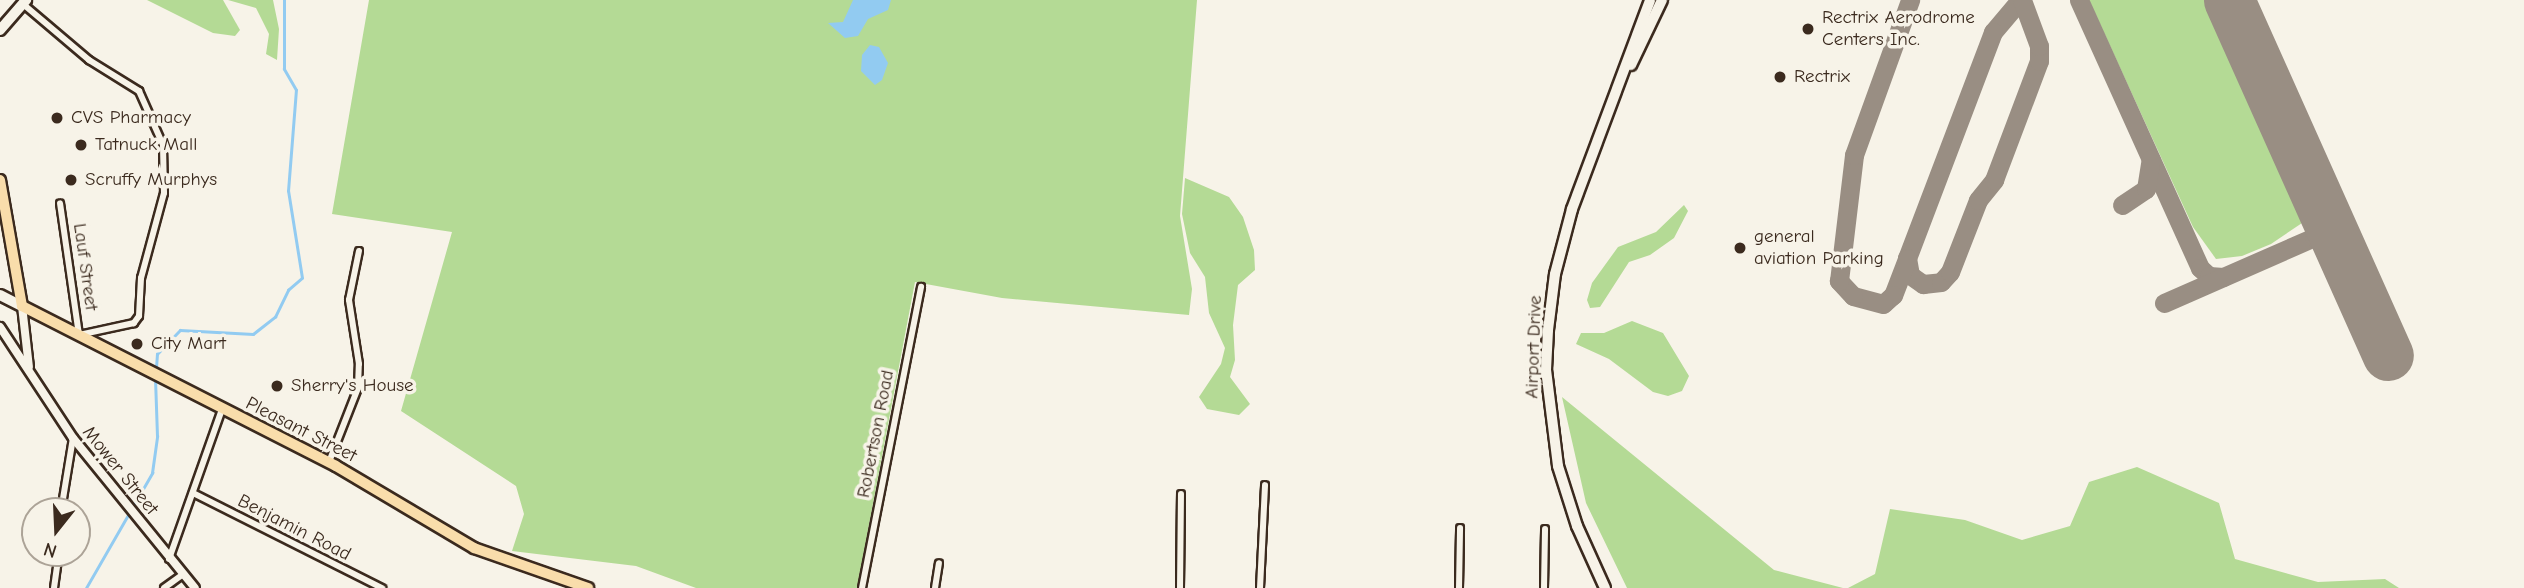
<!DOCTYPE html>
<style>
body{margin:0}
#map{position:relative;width:2524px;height:588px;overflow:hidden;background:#f7f3e8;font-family:"Comic Neue",sans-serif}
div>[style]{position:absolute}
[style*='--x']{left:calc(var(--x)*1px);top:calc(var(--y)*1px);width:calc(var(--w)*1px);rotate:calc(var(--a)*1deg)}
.green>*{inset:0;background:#b4da95}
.water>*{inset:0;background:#92cbf1}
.stream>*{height:2.5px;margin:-1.25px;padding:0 1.25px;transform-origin:1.25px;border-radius:1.25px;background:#92cbf1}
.taxiway>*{height:19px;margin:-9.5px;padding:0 9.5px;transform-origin:9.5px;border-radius:9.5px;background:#998e83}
.runway>*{height:51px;margin:-25.5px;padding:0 25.5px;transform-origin:25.5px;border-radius:25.5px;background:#998e83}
.roads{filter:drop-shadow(2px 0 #3b2a1e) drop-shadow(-2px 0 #3b2a1e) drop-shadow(0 2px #3b2a1e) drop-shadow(0 -2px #3b2a1e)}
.minor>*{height:6px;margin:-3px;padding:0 3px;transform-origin:3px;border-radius:3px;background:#f7f3e8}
.tertiary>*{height:8px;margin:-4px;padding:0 4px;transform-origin:4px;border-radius:4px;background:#f7f3e8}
.secondary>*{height:10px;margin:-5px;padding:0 5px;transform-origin:5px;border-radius:5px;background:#f7f3e8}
.primary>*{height:10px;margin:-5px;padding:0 5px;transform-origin:5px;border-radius:5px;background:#f9ddab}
.dots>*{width:19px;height:19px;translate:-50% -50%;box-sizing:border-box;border:4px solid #f7f3e8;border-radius:50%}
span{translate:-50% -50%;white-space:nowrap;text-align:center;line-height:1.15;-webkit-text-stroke:7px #f7f3e8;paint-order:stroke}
.poi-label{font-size:19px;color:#3b2a1e}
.left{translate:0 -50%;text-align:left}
.street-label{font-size:19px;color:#3b2a1e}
.north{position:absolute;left:21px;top:497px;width:70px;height:70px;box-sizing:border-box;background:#f7f3e8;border:2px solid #aca397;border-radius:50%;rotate:198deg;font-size:19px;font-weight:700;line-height:28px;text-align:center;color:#3b2a1e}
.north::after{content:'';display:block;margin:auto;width:24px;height:32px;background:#3b2a1e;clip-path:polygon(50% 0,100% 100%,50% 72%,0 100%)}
</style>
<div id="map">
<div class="green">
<i style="clip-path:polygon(147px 0,223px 0,240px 30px,235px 36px,213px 33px)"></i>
<i style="clip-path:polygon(228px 0,273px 0,279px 29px,277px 60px,266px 54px,269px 34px,256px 8px)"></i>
<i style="clip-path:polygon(369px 0,1197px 0,1180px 216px,1192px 289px,1189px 315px,1002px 298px,915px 282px,857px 588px,696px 588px,636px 566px,512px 551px,524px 514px,516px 486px,401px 411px,452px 232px,332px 214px)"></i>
<i style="clip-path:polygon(2089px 0,2209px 0,2308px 219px,2271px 244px,2242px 256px,2216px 259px,2193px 227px)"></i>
<i style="clip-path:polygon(1185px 178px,1229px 197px,1243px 217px,1254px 250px,1255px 270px,1238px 285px,1233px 325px,1235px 360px,1230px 377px,1250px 404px,1239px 415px,1207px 409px,1199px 397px,1221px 364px,1225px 348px,1209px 313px,1205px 277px,1190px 253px,1182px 214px)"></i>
<i style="clip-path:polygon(1684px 205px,1688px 211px,1674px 238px,1650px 255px,1629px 262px,1600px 307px,1590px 308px,1587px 300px,1592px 283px,1618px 247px,1656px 232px)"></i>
<i style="clip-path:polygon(1632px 321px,1663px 333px,1689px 376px,1682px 391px,1668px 396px,1653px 392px,1609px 359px,1576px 344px,1581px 333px,1604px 333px)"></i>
<i style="clip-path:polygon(1562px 397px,1774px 570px,1843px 588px,1627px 588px,1586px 503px)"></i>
<i style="clip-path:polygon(2137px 467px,2219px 503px,2235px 559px,2318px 582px,2385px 579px,2399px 588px,1848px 588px,1875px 574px,1890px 509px,1965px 520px,2022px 540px,2070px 526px,2089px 482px)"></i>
</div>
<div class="water">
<i style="clip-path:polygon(853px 0,891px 0,888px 10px,868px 19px,858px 36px,845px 38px,828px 23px,843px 22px)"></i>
<i style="clip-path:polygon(870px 45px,879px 47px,888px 63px,882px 80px,875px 85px,861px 71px,862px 55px)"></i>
</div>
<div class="stream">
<i style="--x:156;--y:368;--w:14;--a:-86"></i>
<i style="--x:157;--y:354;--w:33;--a:-46"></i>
<i style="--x:180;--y:330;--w:73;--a:3.1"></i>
<i style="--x:253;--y:334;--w:28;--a:-38"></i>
<i style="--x:275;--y:317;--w:30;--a:-64"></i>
<i style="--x:288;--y:290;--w:18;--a:-41"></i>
<i style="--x:302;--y:278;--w:88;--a:-99.1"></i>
<i style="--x:288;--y:191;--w:101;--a:-85.5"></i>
<i style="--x:296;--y:90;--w:24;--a:-120"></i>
<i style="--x:284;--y:69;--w:69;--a:-90"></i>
<i style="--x:86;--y:588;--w:133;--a:-60.1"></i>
<i style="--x:152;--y:473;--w:37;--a:-82"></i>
<i style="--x:157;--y:436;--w:57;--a:-92"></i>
</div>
<div class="taxiway">
<i style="--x:2020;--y:0;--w:42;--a:130.2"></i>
<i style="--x:1993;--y:32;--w:242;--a:110.8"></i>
<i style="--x:1907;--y:258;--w:17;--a:80"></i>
<i style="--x:1910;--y:275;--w:16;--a:35"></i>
<i style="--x:1923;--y:284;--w:18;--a:-6"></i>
<i style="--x:1941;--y:282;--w:13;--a:-48"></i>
<i style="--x:1950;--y:272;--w:77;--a:-68.7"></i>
<i style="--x:1978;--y:200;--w:26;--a:-51"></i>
<i style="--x:1994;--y:180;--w:127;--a:-69.3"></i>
<i style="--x:2039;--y:61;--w:15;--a:-90"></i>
<i style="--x:2039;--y:46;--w:49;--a:-110.3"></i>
<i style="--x:2079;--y:0;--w:294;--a:65.7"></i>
<i style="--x:2200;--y:268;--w:12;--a:42"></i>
<i style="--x:2209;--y:276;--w:14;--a:4"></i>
<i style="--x:2122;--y:205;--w:29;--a:-34"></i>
<i style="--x:2146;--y:189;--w:30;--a:-81"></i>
<i style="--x:2314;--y:237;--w:15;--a:-53"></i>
<i style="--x:2323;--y:225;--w:14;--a:-90"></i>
<i style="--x:1907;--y:259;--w:39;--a:111"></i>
<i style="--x:1893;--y:295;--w:13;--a:138"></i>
<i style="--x:1883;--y:304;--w:31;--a:-165"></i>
<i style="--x:1853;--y:296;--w:21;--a:-133"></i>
<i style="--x:1839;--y:281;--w:127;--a:-83.2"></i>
<i style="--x:1854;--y:155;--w:165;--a:-70.1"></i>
<i style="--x:2164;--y:303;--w:164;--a:-23.7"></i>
<i style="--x:2314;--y:237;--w:15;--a:4"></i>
<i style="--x:2329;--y:238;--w:16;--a:43"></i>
</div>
<div class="runway">
<i style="--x:2229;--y:0;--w:389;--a:65.9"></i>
</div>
<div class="roads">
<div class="minor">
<i style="--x:23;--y:4;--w:87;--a:40.3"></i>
<i style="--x:89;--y:60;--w:59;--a:31.8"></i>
<i style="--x:139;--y:91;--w:59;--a:66"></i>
<i style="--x:163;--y:145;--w:48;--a:88.8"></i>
<i style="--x:164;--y:193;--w:88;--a:105.1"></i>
<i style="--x:141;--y:278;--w:38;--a:93"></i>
<i style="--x:139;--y:316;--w:9;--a:126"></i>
<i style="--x:134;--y:323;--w:56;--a:167.7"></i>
<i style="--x:79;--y:335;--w:133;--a:-98.2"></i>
<i style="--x:329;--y:462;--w:79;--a:-68.6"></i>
<i style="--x:358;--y:388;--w:24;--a:-88"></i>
<i style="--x:359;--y:364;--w:65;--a:-98.9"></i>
<i style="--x:349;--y:300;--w:50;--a:-78.5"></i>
<i style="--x:193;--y:493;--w:212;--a:26.7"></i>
<i style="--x:61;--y:511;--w:74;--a:-80.7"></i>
<i style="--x:169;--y:559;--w:159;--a:-70.5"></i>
<i style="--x:54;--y:588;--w:35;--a:-82"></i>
<i style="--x:164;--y:588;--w:22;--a:-36"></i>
<i style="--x:862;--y:588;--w:307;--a:-78.9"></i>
<i style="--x:935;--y:588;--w:25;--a:-81"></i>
<i style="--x:1180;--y:588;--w:94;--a:-89.4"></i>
<i style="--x:1260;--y:588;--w:103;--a:-87.2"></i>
<i style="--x:1459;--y:588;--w:60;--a:-89"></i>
<i style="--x:1544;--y:588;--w:59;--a:-89"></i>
</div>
<div class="tertiary">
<i style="--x:22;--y:306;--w:61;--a:83.5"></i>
<i style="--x:0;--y:327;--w:133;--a:56.7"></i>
<i style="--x:73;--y:438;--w:193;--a:50.9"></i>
</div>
<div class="secondary">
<i style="--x:0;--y:30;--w:40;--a:-49"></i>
<i style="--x:1631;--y:65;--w:72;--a:-64.5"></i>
<i style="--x:0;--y:295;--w:25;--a:27"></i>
<i style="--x:1605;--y:588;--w:68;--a:-114.3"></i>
<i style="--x:1577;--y:526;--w:63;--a:-107.6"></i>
<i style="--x:1558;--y:466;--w:97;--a:-97.1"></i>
<i style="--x:1546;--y:370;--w:40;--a:-87.1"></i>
<i style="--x:1548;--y:330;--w:56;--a:-82.9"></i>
<i style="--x:1555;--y:274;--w:67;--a:-75.3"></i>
<i style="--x:1572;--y:209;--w:223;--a:-69.5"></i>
</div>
<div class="primary">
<i style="--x:0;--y:180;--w:128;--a:80.1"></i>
<i style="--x:22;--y:306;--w:352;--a:27"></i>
<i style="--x:336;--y:466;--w:161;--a:30.7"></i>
<i style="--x:474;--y:548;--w:121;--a:19.3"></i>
</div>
</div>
<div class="dots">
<i style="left:1808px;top:29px;background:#3b2a1e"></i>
<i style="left:1780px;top:77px;background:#3b2a1e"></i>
<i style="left:57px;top:118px;background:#3b2a1e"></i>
<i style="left:81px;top:145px;background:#3b2a1e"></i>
<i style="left:71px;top:180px;background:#3b2a1e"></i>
<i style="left:1740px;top:248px;background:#3b2a1e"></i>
<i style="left:137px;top:344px;background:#3b2a1e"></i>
<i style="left:277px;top:386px;background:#3b2a1e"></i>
</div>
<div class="poi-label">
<span class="left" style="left:1822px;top:29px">Rectrix Aerodrome<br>Centers Inc.</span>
<span class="left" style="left:1794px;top:77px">Rectrix</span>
<span class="left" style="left:71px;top:118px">CVS Pharmacy</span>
<span class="left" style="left:95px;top:145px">Tatnuck Mall</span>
<span class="left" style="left:85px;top:180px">Scruffy Murphys</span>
<span class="left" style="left:1754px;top:248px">general<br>aviation Parking</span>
<span class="left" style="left:151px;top:344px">City Mart</span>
<span class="left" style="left:291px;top:386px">Sherry's House</span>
</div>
<div class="street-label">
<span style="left:85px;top:267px;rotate:82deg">Lauf Street</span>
<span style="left:1534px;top:347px;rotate:-88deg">Airport Drive</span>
<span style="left:301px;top:430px;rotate:27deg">Pleasant Street</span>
<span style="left:876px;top:434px;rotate:-79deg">Robertson Road</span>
<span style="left:120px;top:471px;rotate:51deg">Mower Street</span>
<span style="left:294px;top:528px;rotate:27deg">Benjamin Road</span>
</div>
<div class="north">N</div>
</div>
